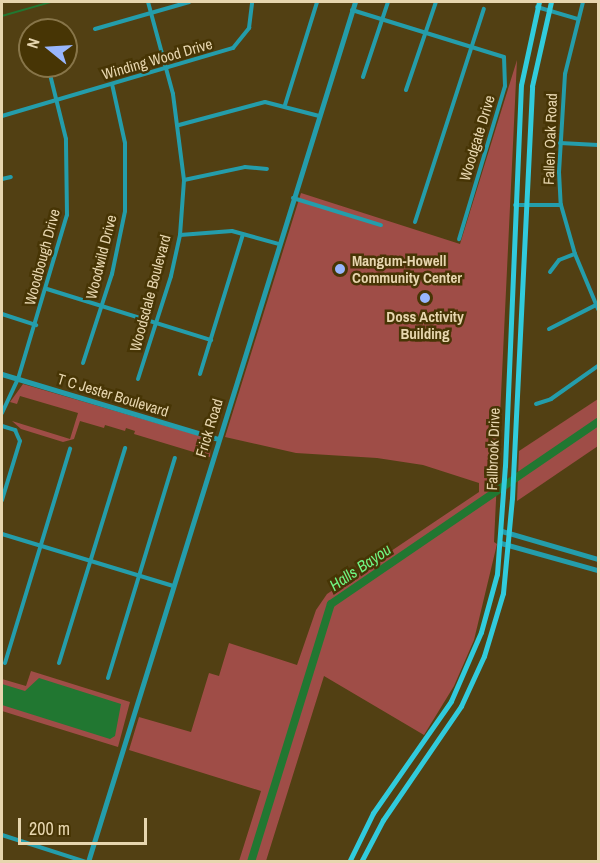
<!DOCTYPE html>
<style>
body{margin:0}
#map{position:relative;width:600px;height:863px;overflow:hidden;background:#524013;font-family:"Archivo Narrow",sans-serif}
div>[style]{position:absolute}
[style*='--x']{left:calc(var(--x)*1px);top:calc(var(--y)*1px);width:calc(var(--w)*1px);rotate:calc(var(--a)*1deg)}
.green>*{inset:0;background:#9f4d47}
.water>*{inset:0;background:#217731}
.stream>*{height:1.5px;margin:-0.75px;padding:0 0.75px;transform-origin:0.75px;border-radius:0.75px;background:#217731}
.river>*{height:8px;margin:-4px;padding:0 4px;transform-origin:4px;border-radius:4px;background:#217731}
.minor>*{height:4px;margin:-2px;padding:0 2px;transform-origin:2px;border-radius:2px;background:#249dab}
.tertiary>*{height:4.5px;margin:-2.25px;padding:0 2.25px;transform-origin:2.25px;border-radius:2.25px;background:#249dab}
.secondary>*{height:5px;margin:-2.5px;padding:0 2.5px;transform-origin:2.5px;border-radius:2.5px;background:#31cbdc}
.dots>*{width:16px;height:16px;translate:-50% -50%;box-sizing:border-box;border:3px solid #473505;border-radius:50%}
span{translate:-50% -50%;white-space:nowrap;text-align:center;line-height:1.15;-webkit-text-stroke:5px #473505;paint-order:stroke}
.street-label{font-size:15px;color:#e7d6af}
.poi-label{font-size:15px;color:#e7d6af;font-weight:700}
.left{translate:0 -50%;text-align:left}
.water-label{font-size:16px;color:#70f683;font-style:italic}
.frame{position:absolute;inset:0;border:3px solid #e7d6af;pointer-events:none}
.north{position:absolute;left:18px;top:18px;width:60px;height:60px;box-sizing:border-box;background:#473505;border:2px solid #877549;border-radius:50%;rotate:288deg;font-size:16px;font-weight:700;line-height:24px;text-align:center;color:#e7d6af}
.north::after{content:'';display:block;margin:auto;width:21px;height:27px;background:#98b6fd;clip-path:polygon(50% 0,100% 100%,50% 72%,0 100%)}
.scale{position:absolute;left:18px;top:818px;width:129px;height:27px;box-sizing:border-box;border:3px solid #e7d6af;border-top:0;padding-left:8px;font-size:18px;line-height:21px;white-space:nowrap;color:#e7d6af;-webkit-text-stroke:4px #473505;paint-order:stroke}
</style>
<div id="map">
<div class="green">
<i style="clip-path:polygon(517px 60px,494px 542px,497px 544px,474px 640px,454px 686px,424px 735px,324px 676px,266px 861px,239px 861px,261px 791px,129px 750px,139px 717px,191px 732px,209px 673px,219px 676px,229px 643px,297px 665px,316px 610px,327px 594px,479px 492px,479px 483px,423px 465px,377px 458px,296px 453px,225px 437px,301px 193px,460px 244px)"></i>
<i style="clip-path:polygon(23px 384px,211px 439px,210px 457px,134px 434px,135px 431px,126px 428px,125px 431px,105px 425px,104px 428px,80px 421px,74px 439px,63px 442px,21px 429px,12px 421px,70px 439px,78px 413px,20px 396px,17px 404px,10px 402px)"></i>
<i style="clip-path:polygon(598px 399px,598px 446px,517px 501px,519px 451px)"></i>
<i style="clip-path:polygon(31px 671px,130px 702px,118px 747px,2px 711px,2px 679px,26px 686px)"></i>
</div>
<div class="water">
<i style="clip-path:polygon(39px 678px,121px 704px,115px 736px,110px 739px,2px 705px,2px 684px,25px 691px)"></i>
</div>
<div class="stream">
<i style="--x:2;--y:16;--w:51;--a:-15.9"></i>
</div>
<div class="river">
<i style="--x:251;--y:862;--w:270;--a:-72.8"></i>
<i style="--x:331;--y:604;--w:323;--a:-34.3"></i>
</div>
<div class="minor">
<i style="--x:583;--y:2;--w:74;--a:104"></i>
<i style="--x:565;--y:74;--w:98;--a:93.5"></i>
<i style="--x:559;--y:172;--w:33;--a:87"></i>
<i style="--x:561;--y:205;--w:51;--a:74.1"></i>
<i style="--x:575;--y:254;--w:60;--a:67.3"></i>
<i style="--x:537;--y:7;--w:43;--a:16.3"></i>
<i style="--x:352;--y:10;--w:159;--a:17.2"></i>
<i style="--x:504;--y:57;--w:29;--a:88"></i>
<i style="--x:505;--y:86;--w:160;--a:106.7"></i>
<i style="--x:95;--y:29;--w:98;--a:-16"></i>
<i style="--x:363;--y:77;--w:79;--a:-71.6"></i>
<i style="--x:406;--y:90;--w:93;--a:-71.2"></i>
<i style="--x:285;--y:105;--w:108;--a:-72.7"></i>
<i style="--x:2;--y:116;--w:241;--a:-16.4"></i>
<i style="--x:233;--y:48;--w:26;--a:-51"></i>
<i style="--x:249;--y:28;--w:26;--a:-83"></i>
<i style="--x:179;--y:125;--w:89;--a:-15"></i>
<i style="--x:265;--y:102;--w:56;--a:14.5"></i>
<i style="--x:560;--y:143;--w:38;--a:3"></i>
<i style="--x:2;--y:179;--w:9;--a:-13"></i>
<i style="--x:184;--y:180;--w:62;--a:-12"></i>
<i style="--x:245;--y:167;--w:22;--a:5"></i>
<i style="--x:293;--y:198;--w:92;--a:17.1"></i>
<i style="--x:515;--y:205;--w:46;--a:0"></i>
<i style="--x:415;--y:222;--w:224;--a:-72.1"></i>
<i style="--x:180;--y:235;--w:52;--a:-4.4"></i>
<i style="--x:232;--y:231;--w:49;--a:15.5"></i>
<i style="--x:550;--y:272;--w:15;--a:-53"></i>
<i style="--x:559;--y:260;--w:17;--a:-21"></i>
<i style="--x:47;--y:289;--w:172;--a:17.3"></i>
<i style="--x:2;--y:314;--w:36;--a:18"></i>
<i style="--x:549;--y:329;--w:53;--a:-27.1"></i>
<i style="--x:83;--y:363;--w:94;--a:-72"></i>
<i style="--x:112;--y:274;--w:64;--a:-78.3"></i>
<i style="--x:125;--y:211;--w:68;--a:-90"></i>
<i style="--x:125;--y:143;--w:60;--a:-102.4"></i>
<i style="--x:200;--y:374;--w:146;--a:-72.9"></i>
<i style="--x:138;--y:379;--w:108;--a:-72.2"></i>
<i style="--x:171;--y:276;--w:42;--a:-77.6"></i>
<i style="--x:180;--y:235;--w:55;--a:-85.8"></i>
<i style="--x:184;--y:180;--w:87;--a:-97.3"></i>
<i style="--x:173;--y:94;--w:95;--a:-105.2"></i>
<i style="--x:536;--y:404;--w:16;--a:-18"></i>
<i style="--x:551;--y:399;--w:57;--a:-35.1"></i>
<i style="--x:2;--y:413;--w:38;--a:-65"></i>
<i style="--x:18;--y:379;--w:171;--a:-73.4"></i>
<i style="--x:67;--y:215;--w:76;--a:-90.8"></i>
<i style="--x:66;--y:139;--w:75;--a:-103.9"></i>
<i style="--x:2;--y:426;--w:14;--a:17"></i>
<i style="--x:15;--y:430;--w:12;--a:66"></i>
<i style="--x:20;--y:441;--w:62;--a:107"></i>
<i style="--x:2;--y:534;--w:179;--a:16.9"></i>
<i style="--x:5;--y:663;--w:224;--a:-73.1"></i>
<i style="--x:59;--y:663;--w:225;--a:-72.9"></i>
<i style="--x:108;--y:678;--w:230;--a:-73.1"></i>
<i style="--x:2;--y:835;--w:88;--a:17.8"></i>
</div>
<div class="tertiary">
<i style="--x:2;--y:374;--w:226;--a:16.7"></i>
<i style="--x:502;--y:531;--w:100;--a:16.3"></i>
<i style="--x:501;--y:543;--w:101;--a:15.6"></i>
<i style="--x:88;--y:862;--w:900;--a:-72.75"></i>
</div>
<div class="secondary">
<i style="--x:349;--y:862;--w:55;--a:-63.9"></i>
<i style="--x:373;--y:813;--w:136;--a:-55.1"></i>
<i style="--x:451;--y:701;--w:75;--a:-66.5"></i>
<i style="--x:481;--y:632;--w:60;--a:-74.6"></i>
<i style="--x:497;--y:574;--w:108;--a:-85.8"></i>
<i style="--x:505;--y:466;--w:381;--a:-87.6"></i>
<i style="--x:521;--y:85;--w:85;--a:-77.8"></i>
<i style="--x:361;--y:862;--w:47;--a:-62.4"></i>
<i style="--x:383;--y:820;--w:138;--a:-55.6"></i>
<i style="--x:461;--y:706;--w:55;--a:-65.3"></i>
<i style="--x:484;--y:656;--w:66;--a:-73.2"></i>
<i style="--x:503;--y:593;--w:95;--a:-84.6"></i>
<i style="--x:512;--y:498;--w:412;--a:-87.2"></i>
<i style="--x:532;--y:86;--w:86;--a:-77.3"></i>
</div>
<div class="dots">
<i style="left:340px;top:269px;background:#98b6fd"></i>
<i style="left:425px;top:298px;background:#98b6fd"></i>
</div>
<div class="street-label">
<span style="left:157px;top:59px;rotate:-16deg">Winding Wood Drive</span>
<span style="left:477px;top:138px;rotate:-73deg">Woodgate Drive</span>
<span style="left:550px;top:139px;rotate:-88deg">Fallen Oak Road</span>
<span style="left:42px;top:257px;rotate:-75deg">Woodbough Drive</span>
<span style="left:101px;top:257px;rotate:-76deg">Woodwild Drive</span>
<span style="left:150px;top:293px;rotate:-75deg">Woodsdale Boulevard</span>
<span style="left:113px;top:395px;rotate:17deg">T C Jester Boulevard</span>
<span style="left:209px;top:428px;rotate:-73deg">Frick Road</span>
<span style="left:493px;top:449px;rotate:-88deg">Fallbrook Drive</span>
</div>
<div class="poi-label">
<span class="left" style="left:352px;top:269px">Mangum-Howell<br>Community Center</span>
<span style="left:425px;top:325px">Doss Activity<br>Building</span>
</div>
<div class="water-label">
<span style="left:360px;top:567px;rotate:-34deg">Halls Bayou</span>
</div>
<div class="frame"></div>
<div class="north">N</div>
<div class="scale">200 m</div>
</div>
